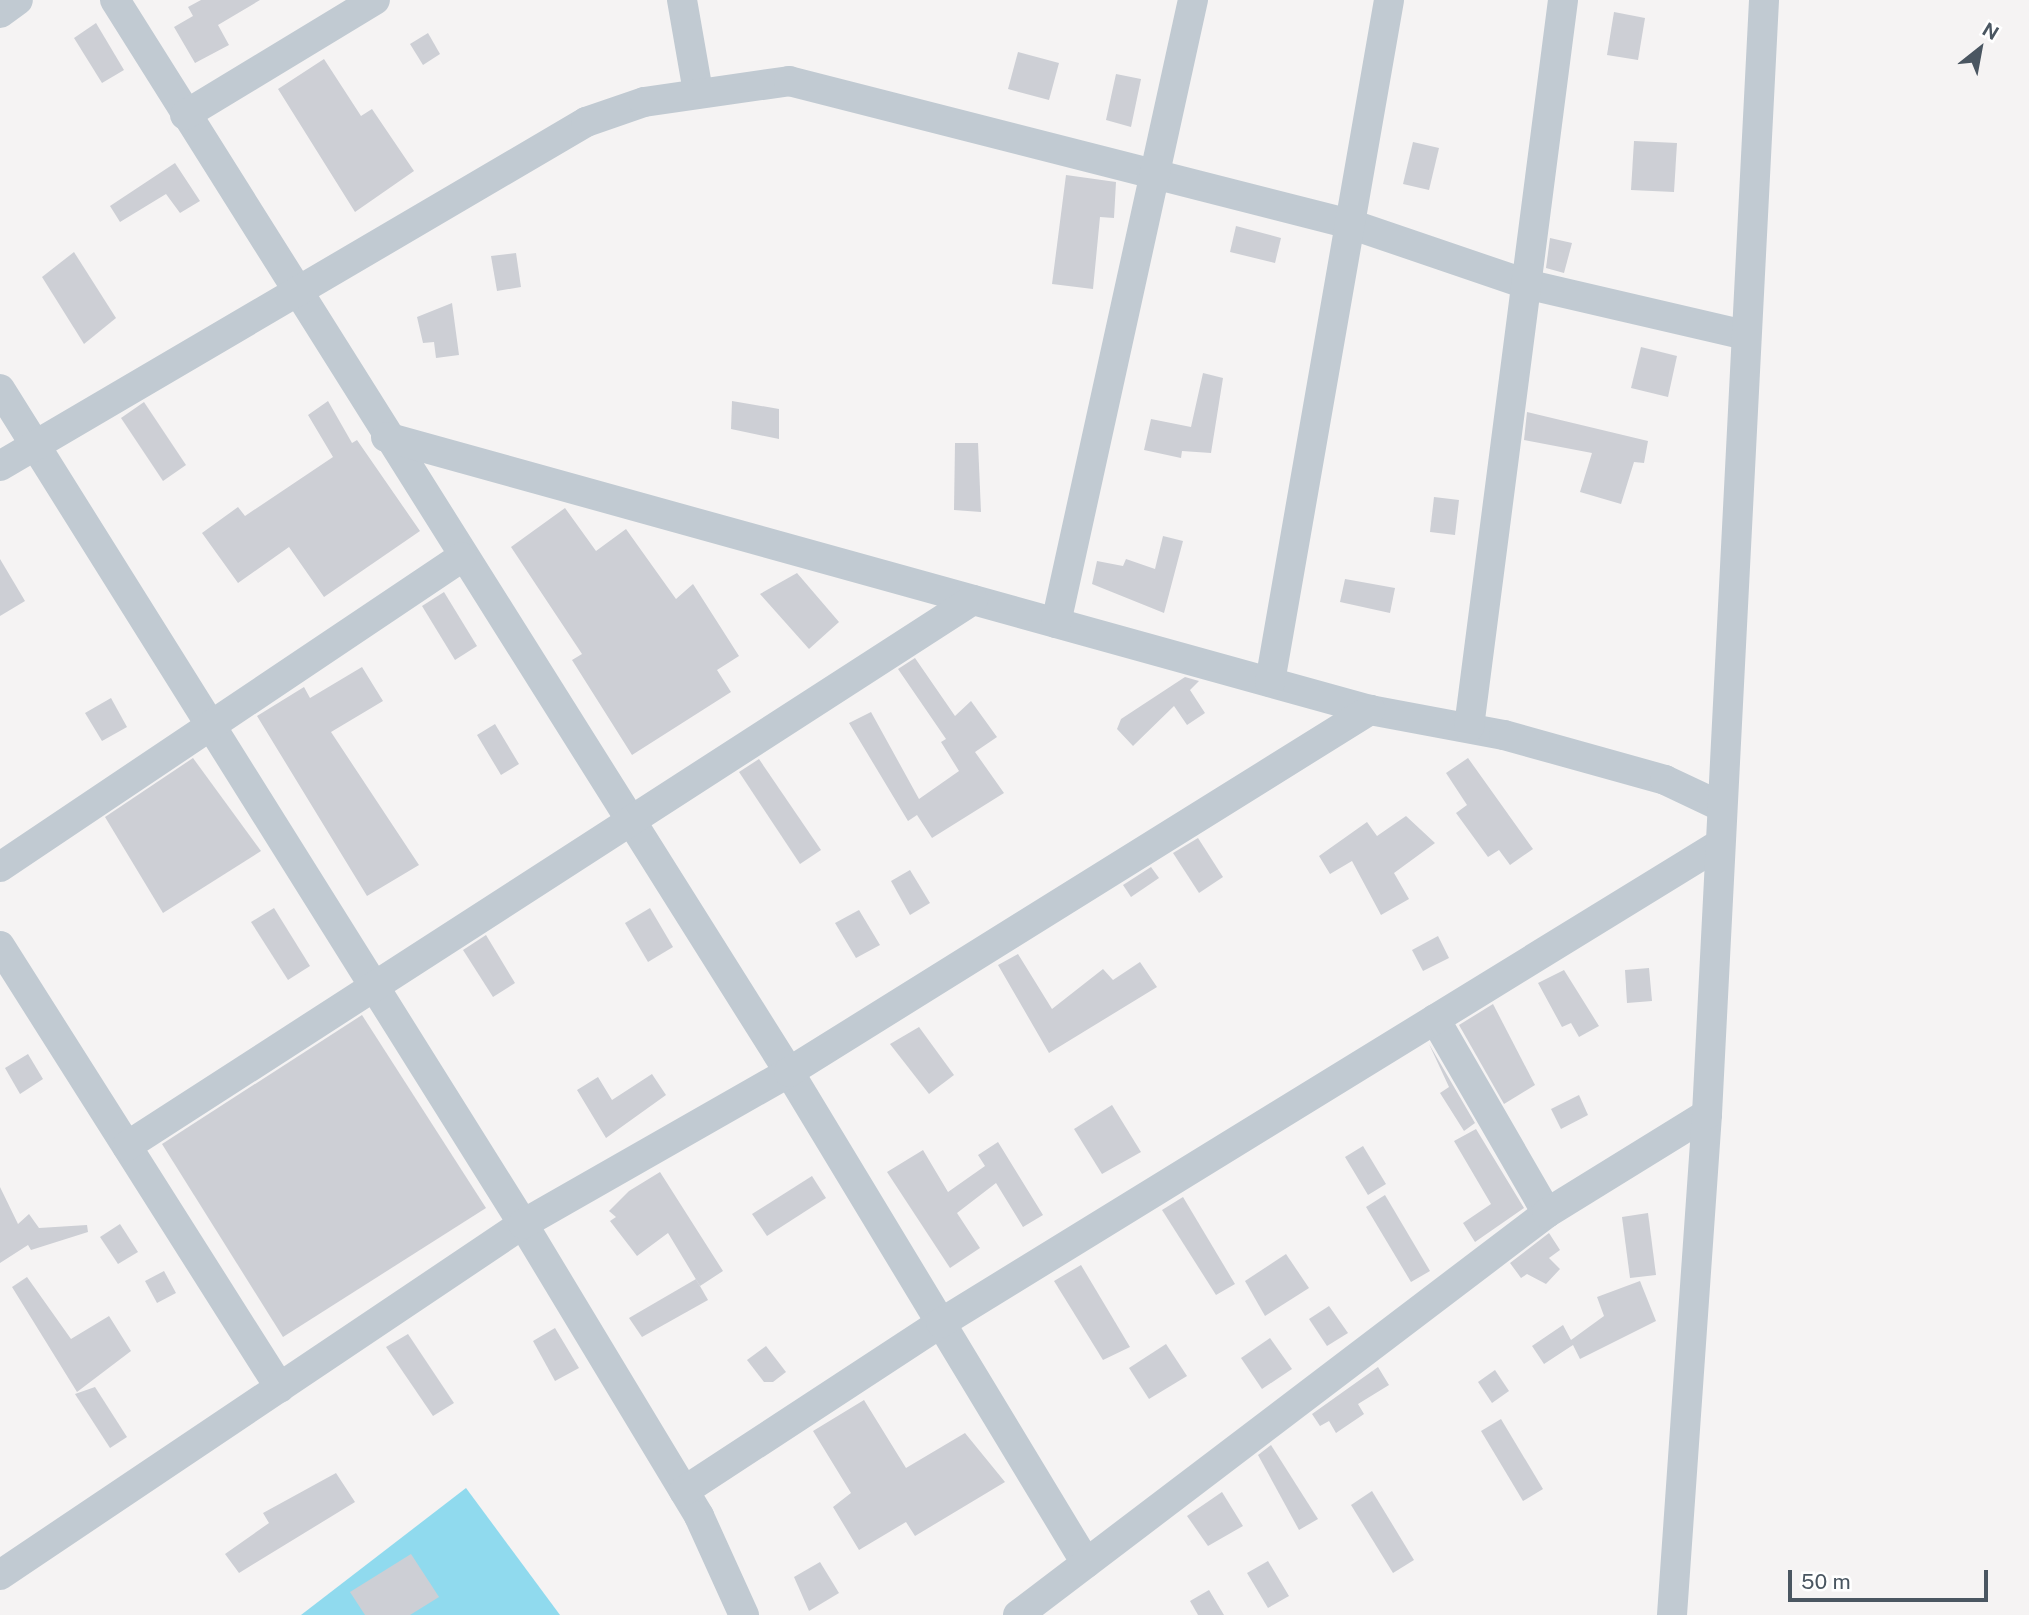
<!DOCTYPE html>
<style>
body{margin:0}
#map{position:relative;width:2029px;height:1615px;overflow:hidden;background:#f5f3f3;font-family:"Public Sans",sans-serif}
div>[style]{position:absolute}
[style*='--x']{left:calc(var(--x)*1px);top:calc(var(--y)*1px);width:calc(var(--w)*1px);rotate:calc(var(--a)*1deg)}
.water>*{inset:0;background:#90daee}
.building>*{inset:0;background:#cdcfd5}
.minor>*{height:30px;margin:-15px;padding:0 15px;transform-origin:15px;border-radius:15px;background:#c1cad2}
span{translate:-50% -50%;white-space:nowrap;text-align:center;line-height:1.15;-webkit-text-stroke:7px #fff;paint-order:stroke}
.north{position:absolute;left:1945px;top:14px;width:70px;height:70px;-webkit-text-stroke:5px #fff;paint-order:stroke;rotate:31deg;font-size:19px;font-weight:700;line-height:28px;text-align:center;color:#4a5661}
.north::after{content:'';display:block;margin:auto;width:24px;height:32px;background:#4a5661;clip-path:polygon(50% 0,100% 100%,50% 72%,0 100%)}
.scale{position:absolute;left:1788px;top:1570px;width:200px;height:32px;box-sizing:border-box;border:4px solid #4a5661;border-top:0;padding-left:9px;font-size:21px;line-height:24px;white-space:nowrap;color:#4a5661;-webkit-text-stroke:5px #fff;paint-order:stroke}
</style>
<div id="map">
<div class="water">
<i style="clip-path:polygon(466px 1488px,560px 1615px,301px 1615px)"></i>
</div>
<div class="building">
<i style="clip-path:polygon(201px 0,260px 0,218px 25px,229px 45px,195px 63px,174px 27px,193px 16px,188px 7px)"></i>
<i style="clip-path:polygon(1614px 12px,1645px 18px,1638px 60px,1607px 55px)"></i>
<i style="clip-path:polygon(96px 23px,124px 70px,102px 83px,74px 38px)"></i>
<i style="clip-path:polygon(428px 33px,440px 54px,423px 65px,410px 44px)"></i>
<i style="clip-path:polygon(1018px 52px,1059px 63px,1049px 100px,1008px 89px)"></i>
<i style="clip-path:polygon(324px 59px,361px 116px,372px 109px,414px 171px,355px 212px,278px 89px)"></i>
<i style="clip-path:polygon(1116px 74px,1141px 79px,1131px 127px,1106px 120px)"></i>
<i style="clip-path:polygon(1634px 141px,1677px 143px,1674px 192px,1631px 190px)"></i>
<i style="clip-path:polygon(1413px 142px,1439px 148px,1429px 190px,1403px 184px)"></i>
<i style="clip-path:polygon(175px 163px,200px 201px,180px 213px,166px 194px,120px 222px,110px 206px)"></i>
<i style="clip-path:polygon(1066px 175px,1116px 182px,1114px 218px,1100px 217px,1093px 289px,1052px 284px)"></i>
<i style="clip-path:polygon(1236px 226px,1281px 238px,1275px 263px,1230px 252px)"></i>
<i style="clip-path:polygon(1550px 238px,1572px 243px,1564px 273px,1546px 268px)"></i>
<i style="clip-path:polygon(74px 252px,116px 318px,84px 344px,42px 277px)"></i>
<i style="clip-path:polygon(516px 253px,521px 287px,497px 291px,491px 256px)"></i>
<i style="clip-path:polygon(452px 303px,459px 355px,436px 358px,434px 342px,423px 343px,417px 317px)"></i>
<i style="clip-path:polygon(1641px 347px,1677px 356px,1668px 397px,1631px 388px)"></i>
<i style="clip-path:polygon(1203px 373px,1223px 378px,1211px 453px,1182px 451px,1181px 458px,1144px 450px,1151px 419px,1191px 427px)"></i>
<i style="clip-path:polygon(328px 401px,352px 443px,357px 440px,420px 531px,324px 597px,289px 547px,238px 583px,202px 533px,238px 507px,245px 516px,333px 457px,308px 415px)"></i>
<i style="clip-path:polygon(732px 401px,779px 409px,779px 439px,731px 429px)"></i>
<i style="clip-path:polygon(144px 402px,186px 465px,163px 481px,121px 418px)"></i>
<i style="clip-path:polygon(1527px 412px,1648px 441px,1644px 463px,1634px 462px,1621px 504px,1580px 492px,1592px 453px,1524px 440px)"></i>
<i style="clip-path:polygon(955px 443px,978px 443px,981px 512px,954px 510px)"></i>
<i style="clip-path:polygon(1434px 497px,1459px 500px,1455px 535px,1430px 532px)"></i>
<i style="clip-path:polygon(565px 508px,596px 551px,626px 529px,676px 599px,693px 584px,739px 656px,717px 670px,731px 692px,632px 755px,572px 660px,582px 654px,511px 547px)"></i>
<i style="clip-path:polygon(1163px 536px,1183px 541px,1164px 613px,1092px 584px,1097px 561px,1123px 566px,1126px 559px,1155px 569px)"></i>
<i style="clip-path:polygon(0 559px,25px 601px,0 616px)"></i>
<i style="clip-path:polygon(797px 573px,839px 622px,809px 649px,760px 594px)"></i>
<i style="clip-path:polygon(1345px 579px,1395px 588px,1390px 613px,1340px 602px)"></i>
<i style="clip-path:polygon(444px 592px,477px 646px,455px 660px,422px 606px)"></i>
<i style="clip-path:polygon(915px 658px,955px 716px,971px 701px,997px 737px,975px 752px,1004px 793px,932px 838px,917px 815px,908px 821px,849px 723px,871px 712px,919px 799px,959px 771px,941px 742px,946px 739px,898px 669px)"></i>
<i style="clip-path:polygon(362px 667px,383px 701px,331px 732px,419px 865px,367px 896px,257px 716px,304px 687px,310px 698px)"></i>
<i style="clip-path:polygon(1185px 677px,1199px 681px,1190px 690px,1205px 713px,1187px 725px,1174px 706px,1133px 746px,1117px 729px,1121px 719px)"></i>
<i style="clip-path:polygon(111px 698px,127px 727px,102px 741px,85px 713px)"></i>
<i style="clip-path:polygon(495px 724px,519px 764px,501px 775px,477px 735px)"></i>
<i style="clip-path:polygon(193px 758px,261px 851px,163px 913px,105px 817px)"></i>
<i style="clip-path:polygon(1468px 758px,1533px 849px,1510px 865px,1499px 850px,1488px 857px,1456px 813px,1467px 805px,1446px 773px)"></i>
<i style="clip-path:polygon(759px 759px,821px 850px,800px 864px,739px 772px)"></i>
<i style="clip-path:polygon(1406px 816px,1435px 843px,1394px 873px,1409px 899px,1381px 915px,1352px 861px,1330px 874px,1319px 856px,1367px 822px,1377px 836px)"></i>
<i style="clip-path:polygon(1198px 838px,1223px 877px,1199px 893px,1173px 853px)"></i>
<i style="clip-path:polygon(1151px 867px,1159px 878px,1131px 897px,1123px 885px)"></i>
<i style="clip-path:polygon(910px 870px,930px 903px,910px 915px,891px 881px)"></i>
<i style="clip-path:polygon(274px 908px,310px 966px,288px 980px,251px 922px)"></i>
<i style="clip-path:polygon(650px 908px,673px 947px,648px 962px,625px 923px)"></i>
<i style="clip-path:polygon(859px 910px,880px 945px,856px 958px,835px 923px)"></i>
<i style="clip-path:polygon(486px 935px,515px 983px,493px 997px,463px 950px)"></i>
<i style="clip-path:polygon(1438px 936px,1449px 958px,1423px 971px,1412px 950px)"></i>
<i style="clip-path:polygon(1018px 954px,1052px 1009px,1103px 969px,1113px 980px,1140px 962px,1157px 987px,1049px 1053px,998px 965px)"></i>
<i style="clip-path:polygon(1649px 968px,1652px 1001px,1627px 1003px,1625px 970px)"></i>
<i style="clip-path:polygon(1564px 970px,1599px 1026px,1579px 1037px,1571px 1023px,1562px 1027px,1538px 983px)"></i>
<i style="clip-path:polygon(1493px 1004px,1535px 1085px,1504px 1104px,1459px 1025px)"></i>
<i style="clip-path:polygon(362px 1015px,486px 1208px,283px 1337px,162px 1144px)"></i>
<i style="clip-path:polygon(919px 1027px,954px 1075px,929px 1094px,890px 1044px)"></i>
<i style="clip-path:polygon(1429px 1044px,1475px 1123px,1464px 1131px,1440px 1093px,1449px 1087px)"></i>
<i style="clip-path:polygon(28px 1054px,43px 1079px,20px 1094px,5px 1068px)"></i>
<i style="clip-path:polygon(652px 1074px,666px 1095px,606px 1138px,577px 1090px,598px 1077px,612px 1100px)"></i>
<i style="clip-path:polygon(1579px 1095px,1588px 1115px,1561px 1129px,1551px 1109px)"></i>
<i style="clip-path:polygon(1112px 1105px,1141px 1152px,1102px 1174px,1074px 1129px)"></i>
<i style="clip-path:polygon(1476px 1129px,1524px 1208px,1475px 1242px,1463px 1223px,1491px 1204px,1454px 1141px)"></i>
<i style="clip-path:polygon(998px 1142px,1043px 1215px,1023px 1227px,996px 1183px,957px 1213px,980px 1248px,950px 1268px,887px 1172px,923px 1150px,948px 1192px,985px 1166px,978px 1155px)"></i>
<i style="clip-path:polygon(1363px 1146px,1386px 1184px,1368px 1195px,1345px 1157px)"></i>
<i style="clip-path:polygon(660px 1172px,723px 1271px,700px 1286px,668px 1233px,637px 1256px,610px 1221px,616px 1217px,609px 1211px,629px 1191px)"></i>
<i style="clip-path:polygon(812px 1176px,826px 1198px,767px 1236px,752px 1214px)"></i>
<i style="clip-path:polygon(0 1187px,18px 1224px,29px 1214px,39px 1228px,87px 1225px,88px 1232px,31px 1250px,28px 1245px,0 1263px)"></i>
<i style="clip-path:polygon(1385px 1195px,1430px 1271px,1411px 1282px,1366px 1207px)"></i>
<i style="clip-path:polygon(1183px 1197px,1235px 1284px,1216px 1295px,1162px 1210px)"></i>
<i style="clip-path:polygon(1648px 1213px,1656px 1275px,1630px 1278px,1622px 1217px)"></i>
<i style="clip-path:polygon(120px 1224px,138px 1252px,118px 1264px,100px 1237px)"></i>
<i style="clip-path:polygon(1549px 1233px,1560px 1250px,1549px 1258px,1560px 1269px,1546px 1284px,1527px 1274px,1521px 1278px,1510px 1263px)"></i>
<i style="clip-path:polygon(1286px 1254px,1309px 1288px,1265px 1316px,1245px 1281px)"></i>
<i style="clip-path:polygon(1081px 1265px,1130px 1347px,1103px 1360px,1054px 1281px)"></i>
<i style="clip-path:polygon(164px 1271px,176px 1293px,157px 1303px,145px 1281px)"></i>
<i style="clip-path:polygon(27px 1277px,71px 1339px,109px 1316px,131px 1351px,77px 1392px,12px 1287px)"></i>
<i style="clip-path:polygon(696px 1279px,708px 1300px,642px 1337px,629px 1318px)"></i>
<i style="clip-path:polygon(1640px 1281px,1656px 1321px,1580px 1359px,1573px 1345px,1544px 1364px,1532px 1346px,1563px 1325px,1571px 1340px,1604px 1316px,1597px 1297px)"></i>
<i style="clip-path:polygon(1329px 1306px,1348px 1333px,1327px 1346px,1309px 1319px)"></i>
<i style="clip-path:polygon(555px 1328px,579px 1368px,555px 1381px,533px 1341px)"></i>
<i style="clip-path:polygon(408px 1334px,454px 1403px,433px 1416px,386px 1347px)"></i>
<i style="clip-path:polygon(1270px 1338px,1292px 1369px,1262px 1389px,1241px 1358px)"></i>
<i style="clip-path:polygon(1166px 1344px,1187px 1376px,1149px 1399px,1129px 1368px)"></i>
<i style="clip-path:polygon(766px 1346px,786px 1372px,773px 1382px,764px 1382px,747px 1360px)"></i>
<i style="clip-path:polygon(1378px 1367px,1389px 1385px,1358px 1404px,1364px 1414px,1336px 1433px,1329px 1421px,1320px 1426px,1312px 1414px)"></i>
<i style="clip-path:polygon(1495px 1370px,1509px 1391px,1492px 1403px,1478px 1382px)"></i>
<i style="clip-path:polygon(95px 1387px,127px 1437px,110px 1448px,75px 1394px)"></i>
<i style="clip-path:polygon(864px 1400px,906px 1468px,965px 1433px,1005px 1482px,915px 1536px,906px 1522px,859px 1550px,833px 1507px,851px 1493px,813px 1431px)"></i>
<i style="clip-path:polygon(1501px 1419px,1543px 1489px,1523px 1501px,1481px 1431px)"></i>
<i style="clip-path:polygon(1271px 1445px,1318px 1519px,1299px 1530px,1258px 1455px)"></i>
<i style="clip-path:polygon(336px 1473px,355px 1502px,239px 1573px,225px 1554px,269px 1523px,263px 1513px)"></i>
<i style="clip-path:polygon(1372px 1491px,1414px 1560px,1393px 1573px,1351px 1505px)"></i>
<i style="clip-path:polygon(1222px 1492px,1243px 1526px,1208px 1546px,1187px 1516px)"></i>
<i style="clip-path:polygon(411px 1554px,439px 1597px,410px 1615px,365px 1615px,350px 1592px)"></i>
<i style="clip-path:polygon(1268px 1561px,1289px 1596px,1268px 1608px,1247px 1573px)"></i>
<i style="clip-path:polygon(820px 1562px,839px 1593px,809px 1611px,794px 1577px)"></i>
<i style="clip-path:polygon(1209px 1590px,1224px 1615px,1198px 1615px,1190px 1601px)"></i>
</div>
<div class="minor">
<i style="--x:115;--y:0;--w:1266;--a:57.84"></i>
<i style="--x:789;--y:1072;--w:574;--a:58.83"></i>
<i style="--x:682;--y:0;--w:93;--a:80.1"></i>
<i style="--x:0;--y:13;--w:22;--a:-36"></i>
<i style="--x:185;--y:115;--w:222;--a:-31.2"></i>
<i style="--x:0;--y:389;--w:985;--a:57.94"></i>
<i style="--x:523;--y:1224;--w:341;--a:58.9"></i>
<i style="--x:699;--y:1516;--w:109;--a:65.6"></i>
<i style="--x:386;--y:437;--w:1021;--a:15.51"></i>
<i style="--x:1370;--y:710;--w:136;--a:10.6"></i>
<i style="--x:1504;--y:735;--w:167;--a:15.6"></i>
<i style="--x:1665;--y:780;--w:63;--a:25.3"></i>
<i style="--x:0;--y:466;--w:680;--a:-30.41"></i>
<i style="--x:586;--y:122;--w:61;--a:-19"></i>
<i style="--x:644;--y:102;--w:147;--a:-8.2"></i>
<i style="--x:789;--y:81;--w:579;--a:14.3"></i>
<i style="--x:1350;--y:224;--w:186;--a:18.8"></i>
<i style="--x:1526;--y:284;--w:225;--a:13.1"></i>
<i style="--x:1056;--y:623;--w:638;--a:-77.6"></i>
<i style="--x:1270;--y:682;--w:692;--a:-80.1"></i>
<i style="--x:1469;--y:727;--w:733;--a:-82.63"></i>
<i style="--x:0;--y:867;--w:556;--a:-33.86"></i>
<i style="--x:0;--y:946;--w:523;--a:57.65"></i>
<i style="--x:1435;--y:1019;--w:224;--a:60"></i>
<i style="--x:127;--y:1146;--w:1007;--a:-32.84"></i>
<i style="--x:684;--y:1491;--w:307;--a:-33.2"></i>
<i style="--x:941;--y:1323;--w:914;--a:-31.59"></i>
<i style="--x:0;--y:1575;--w:630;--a:-33.87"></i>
<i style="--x:523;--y:1224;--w:306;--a:-29.7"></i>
<i style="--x:789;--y:1072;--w:685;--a:-31.93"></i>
<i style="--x:1018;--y:1615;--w:664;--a:-37.23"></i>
<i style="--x:1547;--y:1213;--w:188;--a:-31.7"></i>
<i style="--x:1672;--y:1615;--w:502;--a:-86"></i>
<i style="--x:1707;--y:1114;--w:1115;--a:-87.07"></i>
</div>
<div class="north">N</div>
<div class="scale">50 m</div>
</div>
